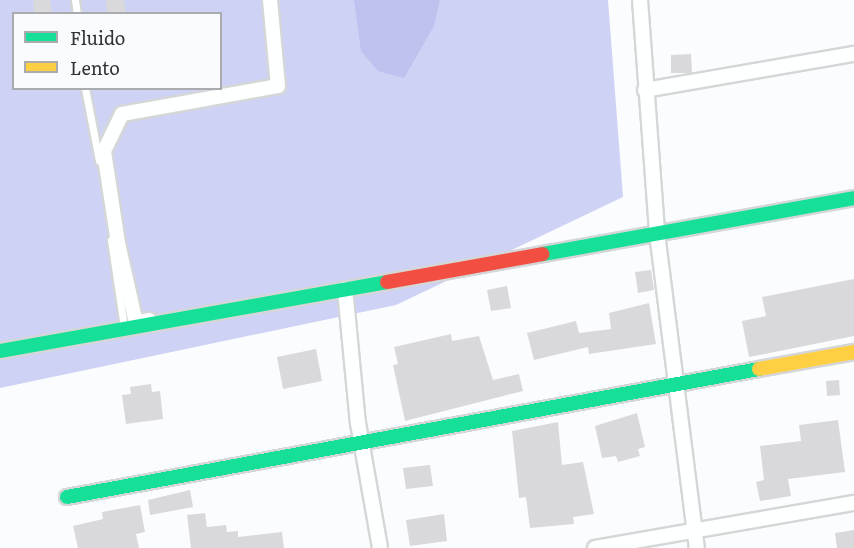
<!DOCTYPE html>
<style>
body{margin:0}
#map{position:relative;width:854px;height:548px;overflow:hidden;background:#fbfcfd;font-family:Literata,serif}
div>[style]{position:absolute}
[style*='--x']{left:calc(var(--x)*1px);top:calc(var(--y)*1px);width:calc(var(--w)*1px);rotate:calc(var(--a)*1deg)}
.forest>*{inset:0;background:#ced2f5}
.water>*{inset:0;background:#bec2ee}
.building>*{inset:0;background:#d9d9db}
.roads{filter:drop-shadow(2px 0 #d5d6d8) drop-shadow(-2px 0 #d5d6d8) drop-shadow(0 2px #d5d6d8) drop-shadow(0 -2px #d5d6d8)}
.lane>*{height:7px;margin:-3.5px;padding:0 3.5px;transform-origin:3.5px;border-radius:3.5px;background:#feffff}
.street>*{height:14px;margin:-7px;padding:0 7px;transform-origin:7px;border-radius:7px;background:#feffff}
.fast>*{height:14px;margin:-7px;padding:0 7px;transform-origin:7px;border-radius:7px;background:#16e098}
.slow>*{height:14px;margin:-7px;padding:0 7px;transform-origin:7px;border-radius:7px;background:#ffcf43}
.jam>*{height:14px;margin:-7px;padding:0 7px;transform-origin:7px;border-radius:7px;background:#f24e42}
span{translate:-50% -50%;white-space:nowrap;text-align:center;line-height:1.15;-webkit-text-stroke:5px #fafbfe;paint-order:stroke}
.legend{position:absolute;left:12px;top:12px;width:210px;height:78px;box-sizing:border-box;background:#fafbfe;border:2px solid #aaabae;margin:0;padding:8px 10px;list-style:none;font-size:18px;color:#313235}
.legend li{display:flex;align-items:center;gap:12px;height:30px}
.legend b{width:30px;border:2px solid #aaabae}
</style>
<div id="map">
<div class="forest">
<i style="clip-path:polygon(evenodd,0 0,608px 0,623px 197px,396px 305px,0 388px,0 0,14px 14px,220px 14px,220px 88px,14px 88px,14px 14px)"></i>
</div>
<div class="water">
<i style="clip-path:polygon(354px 0,440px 0,434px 26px,404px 78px,378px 71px,361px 51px)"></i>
</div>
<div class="building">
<i style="clip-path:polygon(33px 0,50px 0,52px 14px,34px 14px)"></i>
<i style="clip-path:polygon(106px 0,124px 0,126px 14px,107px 14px)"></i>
<i style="clip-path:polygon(691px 54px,692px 73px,671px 73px,671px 55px)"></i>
<i style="clip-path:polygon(651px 270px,654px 290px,638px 293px,635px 272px)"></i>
<i style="clip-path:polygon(854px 279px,854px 336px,749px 357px,742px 321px,766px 316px,762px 297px)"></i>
<i style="clip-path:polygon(507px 286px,511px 308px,491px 311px,487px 290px)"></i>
<i style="clip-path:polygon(649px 303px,656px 344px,589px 354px,588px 347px,534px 360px,527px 333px,576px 321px,579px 333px,611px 329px,609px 313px)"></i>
<i style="clip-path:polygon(451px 334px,452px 341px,479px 336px,493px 380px,519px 374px,523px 391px,405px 421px,393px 365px,398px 364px,394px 347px)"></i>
<i style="clip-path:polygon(316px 349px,322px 381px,283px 389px,277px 357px)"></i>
<i style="clip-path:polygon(839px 380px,840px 395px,827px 396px,826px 381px)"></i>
<i style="clip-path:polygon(151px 384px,152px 392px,160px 391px,163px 419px,126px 424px,122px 395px,131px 394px,130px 387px)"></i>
<i style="clip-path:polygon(637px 413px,645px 447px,638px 449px,640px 456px,618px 462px,616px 456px,602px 458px,595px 426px)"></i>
<i style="clip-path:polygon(838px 420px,845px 472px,788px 479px,791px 496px,760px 501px,756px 482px,764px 480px,760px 446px,801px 441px,799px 425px)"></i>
<i style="clip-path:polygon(558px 422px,562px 465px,583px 462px,594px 514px,573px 517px,574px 524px,530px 528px,526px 497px,519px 498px,512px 431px)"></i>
<i style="clip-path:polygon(430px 465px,433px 486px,406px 489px,403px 468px)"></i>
<i style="clip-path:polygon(190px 490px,193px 507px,150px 515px,148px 500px)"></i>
<i style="clip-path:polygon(140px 505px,145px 532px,136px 534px,139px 548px,78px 548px,73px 526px,103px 519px,102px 512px)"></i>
<i style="clip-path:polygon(205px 513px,207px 527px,226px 525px,227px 532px,238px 531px,238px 537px,282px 532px,284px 548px,191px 548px,187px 515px)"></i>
<i style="clip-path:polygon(444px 514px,447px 541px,410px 546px,406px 520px)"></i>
<i style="clip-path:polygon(854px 530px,854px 548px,837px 548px,835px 533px)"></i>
</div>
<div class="roads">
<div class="lane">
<i style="--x:75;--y:0;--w:14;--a:82"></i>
<i style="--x:85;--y:88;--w:74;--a:79.1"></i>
<i style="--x:111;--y:240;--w:88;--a:81.5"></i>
</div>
<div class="street">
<i style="--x:640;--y:0;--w:234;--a:85.8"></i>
<i style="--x:657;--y:233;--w:318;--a:82.8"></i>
<i style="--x:645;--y:90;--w:212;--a:-9.8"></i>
<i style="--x:345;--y:289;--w:135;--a:84.5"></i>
<i style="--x:358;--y:423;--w:127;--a:80"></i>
<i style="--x:149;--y:320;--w:13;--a:167"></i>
<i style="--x:136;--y:323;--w:82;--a:-102.7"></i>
<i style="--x:118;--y:243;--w:93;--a:-98.7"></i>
<i style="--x:104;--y:151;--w:41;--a:-64.1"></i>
<i style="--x:122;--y:114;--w:158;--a:-10.2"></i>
<i style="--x:278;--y:86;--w:86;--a:-95.3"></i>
<i style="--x:595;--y:548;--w:263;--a:-9.9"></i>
</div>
<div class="fast">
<i style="--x:543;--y:254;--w:316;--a:-10.2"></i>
<i style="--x:0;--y:351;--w:393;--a:-10.1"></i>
<i style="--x:67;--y:497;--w:704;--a:-10.48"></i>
</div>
<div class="slow">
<i style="--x:759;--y:369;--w:97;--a:-10.1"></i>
</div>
<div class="jam">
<i style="--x:387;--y:282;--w:158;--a:-10.2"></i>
</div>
</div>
<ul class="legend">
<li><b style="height:8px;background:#16e098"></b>Fluido</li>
<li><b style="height:8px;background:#ffcf43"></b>Lento</li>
</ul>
</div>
